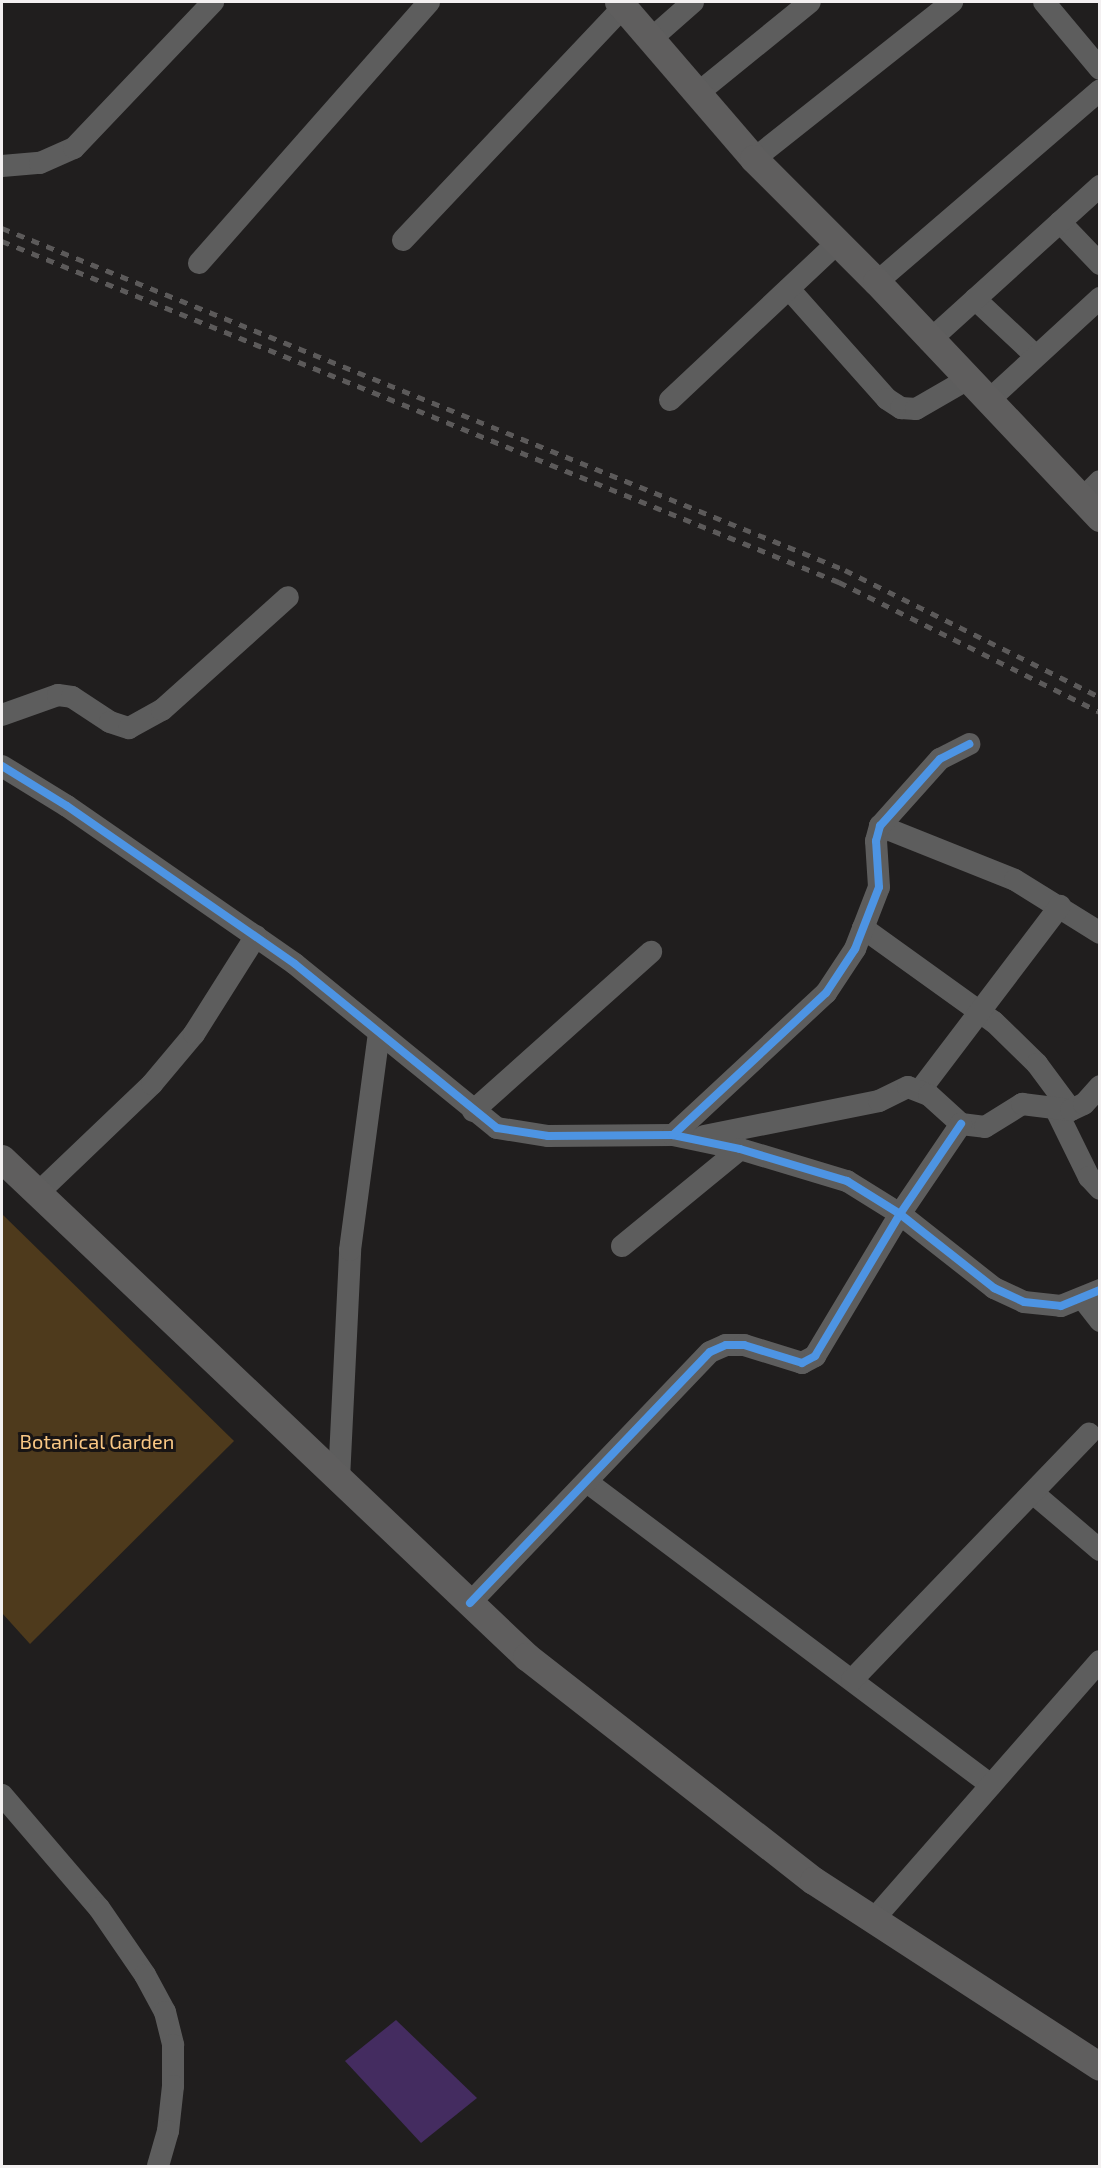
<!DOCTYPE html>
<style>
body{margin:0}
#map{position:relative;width:1101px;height:2168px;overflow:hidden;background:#201e1e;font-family:"Exo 2",sans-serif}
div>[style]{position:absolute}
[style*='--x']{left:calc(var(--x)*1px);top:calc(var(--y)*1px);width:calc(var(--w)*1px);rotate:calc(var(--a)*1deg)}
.green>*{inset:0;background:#4e3a1c}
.water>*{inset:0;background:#442c60}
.minor>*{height:22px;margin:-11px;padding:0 11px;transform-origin:11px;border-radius:11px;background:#5d5d5d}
.major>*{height:28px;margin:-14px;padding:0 14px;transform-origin:14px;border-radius:14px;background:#5f5e5e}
.rail>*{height:4.5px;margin-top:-2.25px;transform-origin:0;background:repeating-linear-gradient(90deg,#5c5a5a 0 8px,transparent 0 16px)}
.cycleway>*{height:8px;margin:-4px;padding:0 4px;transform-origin:4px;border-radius:4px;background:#4d94e3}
span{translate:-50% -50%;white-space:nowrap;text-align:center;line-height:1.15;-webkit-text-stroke:6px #181414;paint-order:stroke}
.park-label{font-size:20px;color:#f9c784}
.frame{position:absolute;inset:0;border:3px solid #f3f0f1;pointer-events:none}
</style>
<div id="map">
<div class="green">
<i style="clip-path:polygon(2px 1214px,234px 1441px,30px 1644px,2px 1613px)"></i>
</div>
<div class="water">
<i style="clip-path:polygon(396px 2020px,477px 2098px,421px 2143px,345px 2061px)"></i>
</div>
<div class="minor">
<i style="--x:1044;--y:2;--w:87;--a:50.1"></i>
<i style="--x:651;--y:39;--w:56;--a:-41.4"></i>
<i style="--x:698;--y:93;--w:144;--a:-39.1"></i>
<i style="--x:754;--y:159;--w:253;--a:-38.4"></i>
<i style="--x:2;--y:166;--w:38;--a:-5"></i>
<i style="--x:40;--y:163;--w:37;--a:-24"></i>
<i style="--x:74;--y:148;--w:202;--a:-46.4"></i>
<i style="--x:1060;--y:222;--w:58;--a:46.4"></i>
<i style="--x:403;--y:240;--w:322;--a:-46.6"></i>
<i style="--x:199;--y:263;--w:348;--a:-48.6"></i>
<i style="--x:877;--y:282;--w:294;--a:-40.7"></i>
<i style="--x:789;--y:289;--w:147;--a:48.3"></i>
<i style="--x:887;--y:399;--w:17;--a:33"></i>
<i style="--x:901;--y:408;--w:15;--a:4"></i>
<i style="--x:916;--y:409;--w:60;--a:-30"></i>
<i style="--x:975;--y:299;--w:83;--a:43.1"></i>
<i style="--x:929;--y:341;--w:231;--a:-42.2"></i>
<i style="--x:670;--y:400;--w:231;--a:-43.2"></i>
<i style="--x:989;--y:400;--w:151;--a:-42.6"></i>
<i style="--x:1082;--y:499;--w:25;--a:-45"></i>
<i style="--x:2;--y:715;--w:59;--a:-19.7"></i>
<i style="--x:58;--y:695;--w:14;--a:8"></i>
<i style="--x:72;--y:697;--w:45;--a:33.3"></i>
<i style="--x:110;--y:722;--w:20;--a:18"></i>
<i style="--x:129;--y:728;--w:38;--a:-29"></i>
<i style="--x:162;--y:710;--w:169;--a:-41.9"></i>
<i style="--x:2;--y:766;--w:76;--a:31.6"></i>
<i style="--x:67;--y:806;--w:277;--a:34.7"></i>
<i style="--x:295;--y:964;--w:260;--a:39.1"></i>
<i style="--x:497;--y:1128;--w:52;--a:8.9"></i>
<i style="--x:548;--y:1136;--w:125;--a:-0.5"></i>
<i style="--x:673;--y:1135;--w:68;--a:11.8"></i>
<i style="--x:740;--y:1149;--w:112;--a:16.7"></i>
<i style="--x:847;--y:1181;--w:62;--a:31.9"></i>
<i style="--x:900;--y:1214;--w:120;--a:38.2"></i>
<i style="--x:994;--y:1288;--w:33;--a:25"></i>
<i style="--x:1024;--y:1302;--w:37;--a:6"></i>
<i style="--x:1061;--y:1306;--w:42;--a:-22.3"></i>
<i style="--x:880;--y:826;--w:145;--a:21.8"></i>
<i style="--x:1015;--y:880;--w:100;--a:31.9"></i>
<i style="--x:863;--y:928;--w:161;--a:35.7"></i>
<i style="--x:994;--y:1022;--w:60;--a:44.3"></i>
<i style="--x:1037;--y:1064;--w:57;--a:53.5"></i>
<i style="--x:921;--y:1089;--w:230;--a:-52.8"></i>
<i style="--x:1055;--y:1108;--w:77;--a:63.8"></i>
<i style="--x:1089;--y:1177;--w:16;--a:47"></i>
<i style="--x:473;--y:1111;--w:239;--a:-41.8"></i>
<i style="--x:673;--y:1135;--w:209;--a:-42.9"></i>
<i style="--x:826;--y:993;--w:53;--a:-56.6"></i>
<i style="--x:855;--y:949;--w:66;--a:-68.8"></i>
<i style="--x:879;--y:887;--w:46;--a:-93.7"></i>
<i style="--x:876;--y:841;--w:16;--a:-75"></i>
<i style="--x:880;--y:826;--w:90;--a:-48.2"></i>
<i style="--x:940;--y:759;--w:33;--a:-27"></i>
<i style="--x:704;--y:1136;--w:178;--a:-11.3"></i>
<i style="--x:879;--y:1101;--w:32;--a:-26"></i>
<i style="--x:908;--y:1087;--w:22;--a:21"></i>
<i style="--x:929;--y:1095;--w:43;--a:42.2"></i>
<i style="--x:961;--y:1124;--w:24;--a:7"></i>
<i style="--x:985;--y:1127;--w:44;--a:-31.9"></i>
<i style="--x:1022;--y:1104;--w:49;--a:7"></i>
<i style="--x:1071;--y:1110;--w:14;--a:-25"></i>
<i style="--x:1084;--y:1104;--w:24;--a:-48"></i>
<i style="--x:38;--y:1193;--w:158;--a:-43.7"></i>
<i style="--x:152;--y:1084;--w:65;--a:-50"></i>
<i style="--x:194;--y:1034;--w:116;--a:-57.7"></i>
<i style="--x:622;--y:1246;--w:153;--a:-39.4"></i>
<i style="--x:1083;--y:1299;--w:28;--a:52"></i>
<i style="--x:339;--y:1479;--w:229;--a:-87.2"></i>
<i style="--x:350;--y:1250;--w:219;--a:-82.4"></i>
<i style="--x:587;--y:1482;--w:505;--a:36.87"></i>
<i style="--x:1033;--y:1493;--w:88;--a:40.4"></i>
<i style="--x:470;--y:1603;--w:347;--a:-46.3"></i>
<i style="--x:710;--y:1352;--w:17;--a:-24"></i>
<i style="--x:726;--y:1345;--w:18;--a:0"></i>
<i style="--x:744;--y:1345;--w:61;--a:17.2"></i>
<i style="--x:802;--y:1363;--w:15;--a:-28"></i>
<i style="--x:815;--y:1356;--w:165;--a:-59.1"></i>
<i style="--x:900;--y:1214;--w:109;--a:-55.9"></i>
<i style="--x:852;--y:1680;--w:342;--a:-46.1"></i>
<i style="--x:2;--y:1795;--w:149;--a:49.4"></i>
<i style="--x:99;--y:1908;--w:81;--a:55.5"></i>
<i style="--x:145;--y:1975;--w:42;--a:61.6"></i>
<i style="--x:165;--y:2012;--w:34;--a:76"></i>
<i style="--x:173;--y:2045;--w:41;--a:90"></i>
<i style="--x:173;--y:2086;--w:45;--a:96.3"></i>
<i style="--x:168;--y:2131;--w:36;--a:106"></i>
<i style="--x:873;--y:1920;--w:344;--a:-48.8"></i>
</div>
<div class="major">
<i style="--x:619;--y:2;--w:207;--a:49.3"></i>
<i style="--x:754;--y:159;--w:174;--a:45"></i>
<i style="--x:877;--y:282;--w:325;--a:46.6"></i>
<i style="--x:2;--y:1159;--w:724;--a:43.49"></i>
<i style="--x:527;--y:1657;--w:364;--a:38"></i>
<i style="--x:814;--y:1881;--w:341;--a:33"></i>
</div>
<div class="rail">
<i style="--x:2;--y:228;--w:910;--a:22.08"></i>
<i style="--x:845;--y:570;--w:285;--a:26.5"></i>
<i style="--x:2;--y:241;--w:904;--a:22.17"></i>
<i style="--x:839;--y:582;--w:292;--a:26.5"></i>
</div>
<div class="cycleway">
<i style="--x:2;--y:766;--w:76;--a:31.6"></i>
<i style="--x:67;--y:806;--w:277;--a:34.7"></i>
<i style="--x:295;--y:964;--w:260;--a:39.1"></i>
<i style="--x:497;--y:1128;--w:52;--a:8.9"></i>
<i style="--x:548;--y:1136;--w:125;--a:-0.5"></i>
<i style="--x:673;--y:1135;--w:68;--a:11.8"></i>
<i style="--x:740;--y:1149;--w:112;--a:16.7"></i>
<i style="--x:847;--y:1181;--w:62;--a:31.9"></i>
<i style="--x:900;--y:1214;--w:120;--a:38.2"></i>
<i style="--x:994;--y:1288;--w:33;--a:25"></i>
<i style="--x:1024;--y:1302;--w:37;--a:6"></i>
<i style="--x:1061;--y:1306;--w:42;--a:-22.3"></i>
<i style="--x:673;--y:1135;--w:209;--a:-42.9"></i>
<i style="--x:826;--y:993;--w:53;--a:-56.6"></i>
<i style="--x:855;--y:949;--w:66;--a:-68.8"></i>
<i style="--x:879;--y:887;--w:46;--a:-93.7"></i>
<i style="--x:876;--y:841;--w:16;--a:-75"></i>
<i style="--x:880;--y:826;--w:90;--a:-48.2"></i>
<i style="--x:940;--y:759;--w:33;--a:-27"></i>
<i style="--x:470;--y:1603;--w:347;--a:-46.3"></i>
<i style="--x:710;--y:1352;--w:17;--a:-24"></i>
<i style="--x:726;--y:1345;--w:18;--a:0"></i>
<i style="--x:744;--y:1345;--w:61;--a:17.2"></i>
<i style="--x:802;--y:1363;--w:15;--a:-28"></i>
<i style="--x:815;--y:1356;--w:165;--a:-59.1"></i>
<i style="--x:900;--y:1214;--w:109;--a:-55.9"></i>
</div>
<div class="park-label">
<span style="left:97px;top:1441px">Botanical Garden</span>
</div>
<div class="frame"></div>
</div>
